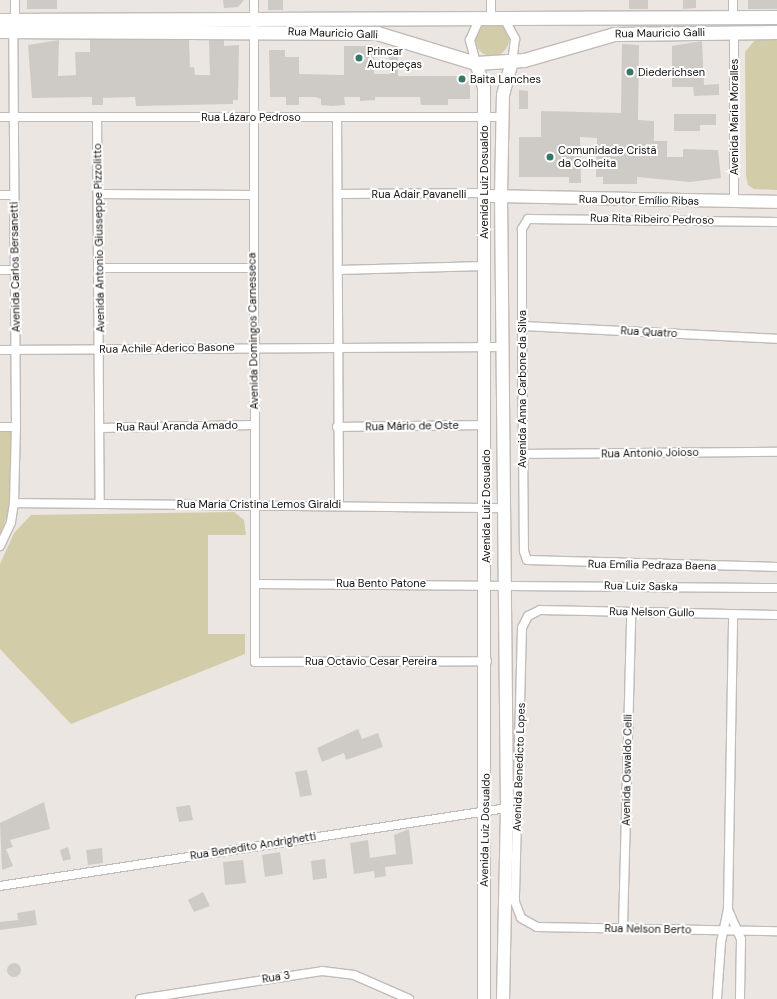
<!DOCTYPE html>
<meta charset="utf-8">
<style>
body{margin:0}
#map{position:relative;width:777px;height:999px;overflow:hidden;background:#ece6e2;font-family:"DM Sans",sans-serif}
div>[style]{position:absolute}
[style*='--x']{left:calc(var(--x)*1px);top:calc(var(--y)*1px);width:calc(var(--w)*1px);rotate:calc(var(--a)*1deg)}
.green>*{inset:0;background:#d2cca9}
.round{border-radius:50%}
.building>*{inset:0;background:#cecac5}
.roads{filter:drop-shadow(1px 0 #c1bbb7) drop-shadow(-1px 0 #c1bbb7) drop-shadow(0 1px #c1bbb7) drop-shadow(0 -1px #c1bbb7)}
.street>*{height:8px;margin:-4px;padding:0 4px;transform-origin:4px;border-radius:4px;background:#fff}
.secondary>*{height:12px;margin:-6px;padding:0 6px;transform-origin:6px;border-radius:6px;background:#fff}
.primary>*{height:13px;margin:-6.5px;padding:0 6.5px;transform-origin:6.5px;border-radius:6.5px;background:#fff}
.dots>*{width:11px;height:11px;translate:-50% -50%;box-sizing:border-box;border:2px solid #fff;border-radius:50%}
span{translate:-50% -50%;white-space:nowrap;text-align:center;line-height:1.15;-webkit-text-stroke:4px #fff;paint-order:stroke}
.street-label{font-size:11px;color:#131110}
.poi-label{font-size:11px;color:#131110}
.left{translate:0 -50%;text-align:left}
</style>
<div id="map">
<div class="green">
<i class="round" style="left:475px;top:22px;width:34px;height:34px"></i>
<i style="clip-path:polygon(755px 40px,777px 40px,777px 190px,754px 189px,748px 185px,746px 176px,745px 52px)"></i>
<i style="clip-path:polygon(0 432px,12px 432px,9px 511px,0 535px)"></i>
<i style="clip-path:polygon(234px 512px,244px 520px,246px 535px,208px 535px,208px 634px,245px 634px,245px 654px,71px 724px,0 649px,0 564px,14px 533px,31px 515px)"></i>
</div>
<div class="building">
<i style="clip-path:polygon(27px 0,57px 0,57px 9px,27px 9px)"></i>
<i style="clip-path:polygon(223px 0,244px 0,238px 7px,224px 8px)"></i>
<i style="clip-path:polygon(268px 0,283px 0,283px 10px,268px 10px)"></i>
<i style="clip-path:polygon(629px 0,648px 0,648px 9px,629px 9px)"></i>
<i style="clip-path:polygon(683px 0,696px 0,696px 8px,683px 9px)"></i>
<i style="clip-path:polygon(748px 0,777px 0,777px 9px,748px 9px)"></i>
<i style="clip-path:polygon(90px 39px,189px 40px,190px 67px,194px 67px,195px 75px,210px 75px,209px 40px,224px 40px,224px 46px,239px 45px,238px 100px,233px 100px,233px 104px,136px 106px,135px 97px,103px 98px,103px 105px,92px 105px,92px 97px,32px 98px,28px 45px,59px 40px,58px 76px,76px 75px,75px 52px,90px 52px)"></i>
<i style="clip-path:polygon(702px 41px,704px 85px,719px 84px,719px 95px,694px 96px,693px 87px,672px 87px,672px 46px)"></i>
<i style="clip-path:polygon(622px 44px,639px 45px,638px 120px,654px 121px,654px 141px,667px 141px,667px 157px,683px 157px,683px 149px,718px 150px,721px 178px,690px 182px,637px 177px,637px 184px,603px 184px,603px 177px,596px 177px,597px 138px,580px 137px,581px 183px,569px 183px,569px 177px,519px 177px,519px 137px,541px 137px,541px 111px,621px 113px)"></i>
<i style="clip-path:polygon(344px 46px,374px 46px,374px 74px,390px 74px,389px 54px,398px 54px,398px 76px,465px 76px,465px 81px,470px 81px,470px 99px,448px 99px,448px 105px,421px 105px,420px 97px,375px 97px,375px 100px,360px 101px,360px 97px,344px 97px,345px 105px,331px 106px,321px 105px,321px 99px,315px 97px,299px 97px,299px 105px,286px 105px,286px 97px,270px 97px,269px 50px,285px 50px,285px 57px,299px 57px,299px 74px,344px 75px)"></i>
<i style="clip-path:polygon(519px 90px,528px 91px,528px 109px,519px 109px)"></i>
<i style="clip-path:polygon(674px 114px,716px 114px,716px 125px,700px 125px,700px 131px,674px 131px)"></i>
<i style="clip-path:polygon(358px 729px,362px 739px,378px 733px,383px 747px,346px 760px,344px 753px,322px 762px,317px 748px)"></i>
<i style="clip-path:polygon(307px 770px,312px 795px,300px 797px,295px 772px)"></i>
<i style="clip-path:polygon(44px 802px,50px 829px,10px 840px,13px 847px,6px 849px,13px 866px,2px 870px,0 823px)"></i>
<i style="clip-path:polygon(190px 805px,193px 820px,179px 822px,176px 807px)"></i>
<i style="clip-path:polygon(409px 829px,413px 864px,385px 867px,386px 876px,375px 878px,374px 871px,354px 874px,350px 843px,368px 840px,370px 858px,396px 854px,394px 835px)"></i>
<i style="clip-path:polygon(68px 847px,71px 859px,63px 861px,60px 850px)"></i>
<i style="clip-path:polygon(102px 848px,103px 863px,88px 865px,86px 850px)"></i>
<i style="clip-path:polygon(280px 852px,283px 874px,265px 877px,262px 855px)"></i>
<i style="clip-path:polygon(325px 859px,327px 878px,313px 880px,311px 861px)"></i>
<i style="clip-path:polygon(243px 860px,246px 883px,225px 885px,223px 862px)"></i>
<i style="clip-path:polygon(203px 892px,210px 906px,194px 912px,188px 900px)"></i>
<i style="clip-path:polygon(35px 910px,37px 925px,0 930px,0 922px,18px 920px,17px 913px)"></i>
<i class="round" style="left:7px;top:963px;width:14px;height:14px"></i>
</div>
<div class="roads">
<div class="street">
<i style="--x:15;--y:0;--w:20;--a:90"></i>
<i style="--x:254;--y:0;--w:662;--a:89.91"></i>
<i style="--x:255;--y:662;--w:232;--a:-0.2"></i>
<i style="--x:733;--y:0;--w:17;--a:90"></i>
<i style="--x:504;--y:18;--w:24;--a:62"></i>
<i style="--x:515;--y:39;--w:23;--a:97"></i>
<i style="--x:491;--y:19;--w:19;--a:-90"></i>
<i style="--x:734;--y:32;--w:169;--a:90"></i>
<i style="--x:476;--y:63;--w:24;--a:-105"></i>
<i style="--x:470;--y:40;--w:24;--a:-66"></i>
<i style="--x:0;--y:117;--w:502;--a:0"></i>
<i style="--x:337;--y:117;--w:386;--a:89.7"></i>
<i style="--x:97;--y:118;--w:385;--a:89.6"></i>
<i style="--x:98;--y:194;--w:154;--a:0.4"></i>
<i style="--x:338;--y:194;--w:145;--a:-0.4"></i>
<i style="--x:0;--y:195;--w:14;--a:0"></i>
<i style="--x:777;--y:222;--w:249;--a:-179.3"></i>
<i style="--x:528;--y:219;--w:12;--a:121"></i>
<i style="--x:522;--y:229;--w:97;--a:90"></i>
<i style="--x:522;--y:326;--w:225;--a:89.5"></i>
<i style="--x:524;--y:551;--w:9;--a:72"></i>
<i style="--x:527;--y:560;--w:250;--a:1.6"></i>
<i style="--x:99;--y:268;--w:154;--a:0"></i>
<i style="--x:0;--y:270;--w:14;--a:0"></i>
<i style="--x:338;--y:270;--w:147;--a:-1.6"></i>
<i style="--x:522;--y:326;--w:255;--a:2.9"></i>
<i style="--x:0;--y:350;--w:502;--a:-0.34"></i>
<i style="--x:0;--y:427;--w:16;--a:0"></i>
<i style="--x:337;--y:427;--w:149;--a:-0.8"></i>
<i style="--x:100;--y:428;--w:154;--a:-1.1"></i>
<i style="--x:523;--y:454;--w:254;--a:-0.5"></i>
<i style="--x:14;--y:503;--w:490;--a:0.6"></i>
<i style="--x:0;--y:546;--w:26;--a:-65"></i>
<i style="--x:11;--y:522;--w:19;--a:-81"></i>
<i style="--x:14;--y:503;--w:76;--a:-88.5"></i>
<i style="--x:16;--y:427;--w:396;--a:-90.4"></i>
<i style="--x:257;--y:584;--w:520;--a:0.44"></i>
<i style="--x:777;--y:615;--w:237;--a:-178.8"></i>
<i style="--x:540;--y:610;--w:13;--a:153"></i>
<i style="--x:528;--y:616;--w:13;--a:117"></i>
<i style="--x:522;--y:628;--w:274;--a:91.5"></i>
<i style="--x:515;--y:902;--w:17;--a:69"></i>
<i style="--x:521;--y:918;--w:18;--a:29"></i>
<i style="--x:537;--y:927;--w:240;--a:1"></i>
<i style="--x:0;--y:886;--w:513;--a:-8.75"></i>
<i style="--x:728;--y:910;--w:32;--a:66"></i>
<i style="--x:741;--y:939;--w:60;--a:91"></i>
<i style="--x:623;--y:928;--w:316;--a:-88.5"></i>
<i style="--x:140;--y:999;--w:184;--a:-8.7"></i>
<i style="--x:322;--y:971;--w:32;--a:7"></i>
<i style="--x:354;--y:975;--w:60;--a:23.6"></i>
<i style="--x:717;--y:999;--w:57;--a:-86"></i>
<i style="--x:721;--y:942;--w:34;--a:-78"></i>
<i style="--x:728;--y:909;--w:295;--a:-89"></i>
</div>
<div class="secondary">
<i style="--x:476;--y:63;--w:26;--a:72"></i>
<i style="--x:484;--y:88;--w:911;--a:90"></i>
<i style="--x:492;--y:196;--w:285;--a:1.2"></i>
<i style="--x:503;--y:999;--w:191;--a:-88.8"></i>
<i style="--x:507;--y:808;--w:611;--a:-90.56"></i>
<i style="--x:501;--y:197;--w:102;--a:-88.9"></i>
<i style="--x:503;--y:95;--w:34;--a:-75"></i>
</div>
<div class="primary">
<i style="--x:0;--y:20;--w:777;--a:-0.22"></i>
<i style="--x:0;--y:31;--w:377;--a:0.3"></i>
<i style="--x:377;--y:33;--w:103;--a:16.9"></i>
<i style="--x:476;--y:63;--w:48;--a:-3.6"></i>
<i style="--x:524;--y:60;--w:94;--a:-16.1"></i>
<i style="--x:614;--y:34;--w:163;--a:-0.7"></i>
</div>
</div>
<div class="dots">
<i style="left:359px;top:58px;background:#357769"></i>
<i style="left:630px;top:72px;background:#357769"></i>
<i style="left:462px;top:79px;background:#357769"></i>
<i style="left:550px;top:157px;background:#357769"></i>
</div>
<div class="street-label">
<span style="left:333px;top:33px;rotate:2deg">Rua Mauricio Galli</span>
<span style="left:660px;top:33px;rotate:-1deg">Rua Mauricio Galli</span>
<span style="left:251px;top:117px">Rua Lázaro Pedroso</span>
<span style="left:734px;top:117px;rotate:-90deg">Avenida Maria Moralles</span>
<span style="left:484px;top:182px;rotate:-90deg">Avenida Luiz Dosualdo</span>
<span style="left:419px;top:194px">Rua Adair Pavanelli</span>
<span style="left:639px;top:200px;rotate:1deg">Rua Doutor Emílio Ribas</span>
<span style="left:652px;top:219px;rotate:1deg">Rua Rita Ribeiro Pedroso</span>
<span style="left:99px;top:238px;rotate:-91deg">Avenida Antonio Giusseppe Pizzolitto</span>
<span style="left:15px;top:267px;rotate:-91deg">Avenida Carlos Bersanetti</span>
<span style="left:253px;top:331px;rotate:-91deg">Avenida Domingos Carnesseca</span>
<span style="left:649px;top:332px;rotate:3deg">Rua Quatro</span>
<span style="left:167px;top:348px;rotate:-1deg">Rua Achile Aderico Basone</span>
<span style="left:522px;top:389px;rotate:-90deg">Avenida Anna Carbone da Silva</span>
<span style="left:177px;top:426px;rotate:-1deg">Rua Raul Aranda Amado</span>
<span style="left:412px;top:426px;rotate:-1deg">Rua Mário de Oste</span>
<span style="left:650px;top:453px;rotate:-1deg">Rua Antonio Joioso</span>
<span style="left:259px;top:504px">Rua Maria Cristina Lemos Giraldi</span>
<span style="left:486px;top:506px;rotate:-90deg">Avenida Luiz Dosualdo</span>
<span style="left:652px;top:565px;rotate:1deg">Rua Emília Pedraza Baena</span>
<span style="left:381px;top:583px">Rua Bento Patone</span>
<span style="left:641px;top:586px;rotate:1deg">Rua Luiz Saska</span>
<span style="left:652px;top:612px;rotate:1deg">Rua Nelson Gullo</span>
<span style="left:371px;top:661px">Rua Octavio Cesar Pereira</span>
<span style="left:519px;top:767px;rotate:-88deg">Avenida Benedicto Lopes</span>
<span style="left:627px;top:770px;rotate:-89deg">Avenida Oswaldo Celli</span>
<span style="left:485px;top:830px;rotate:-89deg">Avenida Luiz Dosualdo</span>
<span style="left:253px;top:846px;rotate:-9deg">Rua Benedito Andrighetti</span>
<span style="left:648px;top:929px;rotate:1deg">Rua Nelson Berto</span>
<span style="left:276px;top:977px;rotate:-9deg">Rua 3</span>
</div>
<div class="poi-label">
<span class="left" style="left:367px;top:58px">Princar<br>Autopeças</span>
<span class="left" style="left:638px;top:72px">Diederichsen</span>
<span class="left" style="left:470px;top:79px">Baita Lanches</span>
<span class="left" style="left:558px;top:157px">Comunidade Cristã<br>da Colheita</span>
</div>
</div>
